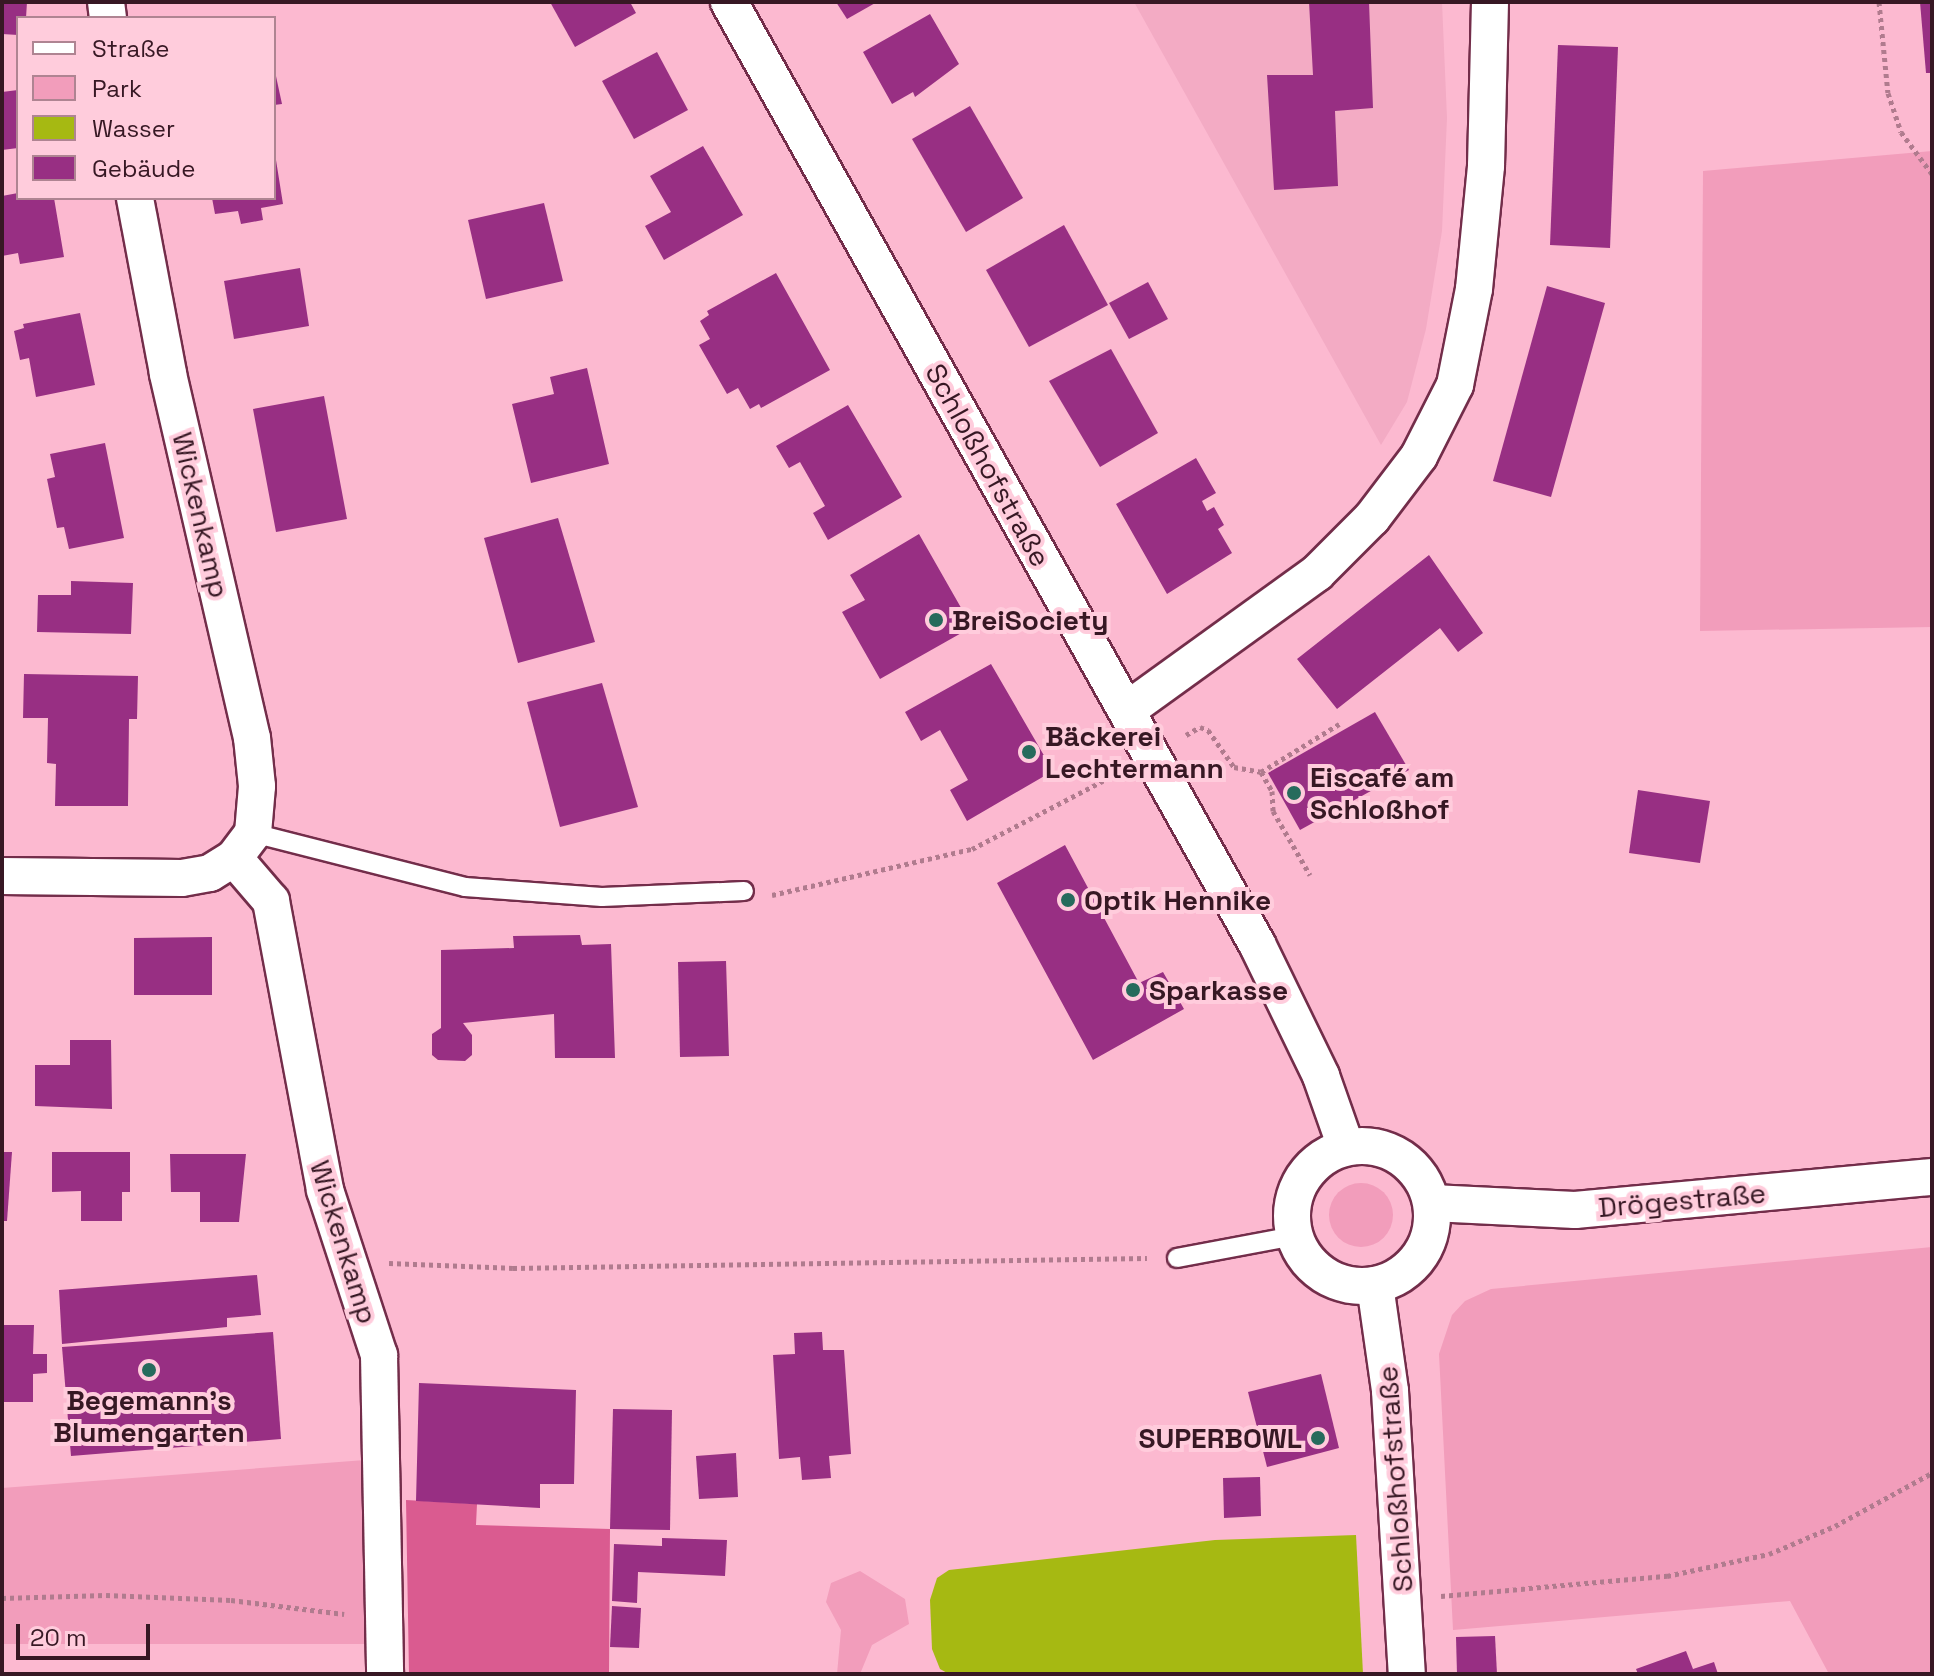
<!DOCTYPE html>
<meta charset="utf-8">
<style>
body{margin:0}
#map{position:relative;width:1934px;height:1676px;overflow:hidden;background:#fcb9d0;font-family:"Space Grotesk",sans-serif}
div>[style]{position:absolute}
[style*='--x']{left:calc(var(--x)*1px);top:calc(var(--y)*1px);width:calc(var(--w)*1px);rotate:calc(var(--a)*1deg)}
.built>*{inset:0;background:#f3abc4}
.green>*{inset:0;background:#f29dbb}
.round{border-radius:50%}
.forest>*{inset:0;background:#da5b90}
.water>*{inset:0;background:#a6b912}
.building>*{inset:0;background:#982f83}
.path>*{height:5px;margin-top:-2.5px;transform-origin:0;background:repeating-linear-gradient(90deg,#b07b8e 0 4px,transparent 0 8px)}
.roads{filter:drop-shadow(2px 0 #732d4a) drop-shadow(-2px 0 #732d4a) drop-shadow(0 2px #732d4a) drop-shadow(0 -2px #732d4a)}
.service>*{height:18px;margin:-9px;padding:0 9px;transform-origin:9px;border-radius:9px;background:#fff}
.minor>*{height:36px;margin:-18px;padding:0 18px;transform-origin:18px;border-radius:18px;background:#fff}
.minor>.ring{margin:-18px;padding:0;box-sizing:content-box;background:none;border:36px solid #fff;border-radius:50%}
.dots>*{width:22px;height:22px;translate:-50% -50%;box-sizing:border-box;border:4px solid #ffccdc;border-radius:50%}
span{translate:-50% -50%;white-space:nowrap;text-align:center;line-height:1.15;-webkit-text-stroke:8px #ffccdc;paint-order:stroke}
.street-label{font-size:28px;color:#371824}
.poi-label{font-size:28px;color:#371824;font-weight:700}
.left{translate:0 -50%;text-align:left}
.right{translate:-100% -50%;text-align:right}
.frame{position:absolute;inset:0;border:4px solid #371824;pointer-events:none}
.legend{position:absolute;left:16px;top:16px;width:260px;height:184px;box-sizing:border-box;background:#ffccdc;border:2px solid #af8492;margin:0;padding:10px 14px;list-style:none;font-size:24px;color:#371824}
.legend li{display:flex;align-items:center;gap:16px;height:40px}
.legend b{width:40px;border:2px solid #af8492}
.scale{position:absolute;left:16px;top:1624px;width:134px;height:36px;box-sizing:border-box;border:4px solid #371824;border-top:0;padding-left:10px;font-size:24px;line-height:28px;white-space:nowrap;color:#371824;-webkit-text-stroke:6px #ffccdc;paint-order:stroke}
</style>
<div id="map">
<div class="built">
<i style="clip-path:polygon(1134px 2px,1442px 2px,1447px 118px,1442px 231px,1426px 329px,1407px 402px,1381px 445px)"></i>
</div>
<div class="green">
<i style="clip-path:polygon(1932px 151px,1932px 627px,1700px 631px,1703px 171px)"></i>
<i class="round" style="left:1329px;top:1183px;width:64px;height:64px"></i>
<i style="clip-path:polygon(1932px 1247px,1932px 1674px,1829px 1674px,1790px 1601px,1453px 1630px,1439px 1354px,1452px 1315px,1465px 1301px,1491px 1289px)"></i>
<i style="clip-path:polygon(365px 1460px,367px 1644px,2px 1644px,2px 1488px)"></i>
<i style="clip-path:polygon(860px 1571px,905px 1599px,909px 1624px,872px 1645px,860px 1674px,837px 1674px,841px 1630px,826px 1602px,831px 1583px)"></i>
</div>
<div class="forest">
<i style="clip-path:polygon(406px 1500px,477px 1504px,476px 1525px,610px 1529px,609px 1674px,409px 1674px)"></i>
</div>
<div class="water">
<i style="clip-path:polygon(1356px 1535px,1363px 1674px,949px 1674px,940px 1669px,932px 1649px,930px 1600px,937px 1578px,949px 1570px,1215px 1540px)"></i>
</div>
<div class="building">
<i style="clip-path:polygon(2px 2px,27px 2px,26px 18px,18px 18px,18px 35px,2px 34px)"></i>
<i style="clip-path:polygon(550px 2px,630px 2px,636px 13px,575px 47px)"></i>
<i style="clip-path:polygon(836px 2px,877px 2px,847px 19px)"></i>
<i style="clip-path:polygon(1309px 2px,1369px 2px,1373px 108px,1335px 111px,1338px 186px,1274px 190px,1267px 75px,1313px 75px)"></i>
<i style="clip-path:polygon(1920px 2px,1932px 2px,1932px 73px,1926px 73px)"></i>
<i style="clip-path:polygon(930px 14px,959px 64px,915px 97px,913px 92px,892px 104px,863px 52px)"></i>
<i style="clip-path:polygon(1558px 45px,1618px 47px,1610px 248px,1550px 245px)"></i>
<i style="clip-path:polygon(657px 52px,688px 110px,634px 139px,602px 81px)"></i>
<i style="clip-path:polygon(274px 67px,282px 104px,274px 105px)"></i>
<i style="clip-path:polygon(18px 90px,18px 148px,2px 150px,2px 92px)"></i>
<i style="clip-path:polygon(970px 106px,1023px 198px,966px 232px,912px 139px)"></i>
<i style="clip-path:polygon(703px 146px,743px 215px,664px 260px,645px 226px,671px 212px,650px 176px)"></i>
<i style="clip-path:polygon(276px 160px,283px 204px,261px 208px,263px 220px,241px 224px,238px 211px,215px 214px,212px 198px,274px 198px)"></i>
<i style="clip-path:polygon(18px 193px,18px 198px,54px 198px,64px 257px,20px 264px,18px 253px,2px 256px,2px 196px)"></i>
<i style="clip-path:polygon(544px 203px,563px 281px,486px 299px,468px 220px)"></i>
<i style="clip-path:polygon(1064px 225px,1108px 305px,1029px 347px,986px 270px)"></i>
<i style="clip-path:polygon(300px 268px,309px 326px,234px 339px,224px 281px)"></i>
<i style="clip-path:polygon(776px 273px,830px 370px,761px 408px,759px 404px,750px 409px,738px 388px,727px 394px,699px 345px,710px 339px,700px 321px,709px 315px,707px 311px)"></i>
<i style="clip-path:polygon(1148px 282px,1168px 319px,1129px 339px,1109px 303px)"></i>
<i style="clip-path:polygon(1547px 286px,1605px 303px,1551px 497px,1493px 481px)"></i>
<i style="clip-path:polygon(80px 313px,95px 385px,36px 397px,29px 358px,20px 360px,14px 331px,24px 328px,23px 324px)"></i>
<i style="clip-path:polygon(1111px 349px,1158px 433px,1100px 467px,1049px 381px)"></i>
<i style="clip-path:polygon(587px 368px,609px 464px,531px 483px,512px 404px,554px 394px,550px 377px)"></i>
<i style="clip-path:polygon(324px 396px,347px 519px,276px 532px,253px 409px)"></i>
<i style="clip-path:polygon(848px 405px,902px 497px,828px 540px,813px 513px,825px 506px,800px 462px,789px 468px,776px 446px)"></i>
<i style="clip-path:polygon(105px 443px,124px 538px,69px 549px,64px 527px,57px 528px,47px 479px,55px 477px,50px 454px)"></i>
<i style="clip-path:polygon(1196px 458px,1216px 493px,1202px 501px,1207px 511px,1214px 507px,1224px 525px,1218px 529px,1232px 553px,1167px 594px,1116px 504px)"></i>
<i style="clip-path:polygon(558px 518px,595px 642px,518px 663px,484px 538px)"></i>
<i style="clip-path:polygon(919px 534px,972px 627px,880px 679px,842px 612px,865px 600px,850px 575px)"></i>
<i style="clip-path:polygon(1429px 555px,1483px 633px,1458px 652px,1440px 628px,1337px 709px,1297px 659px)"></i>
<i style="clip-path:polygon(71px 581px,133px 583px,131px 634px,37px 632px,38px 595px,71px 595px)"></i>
<i style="clip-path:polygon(991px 664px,1053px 771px,967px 821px,950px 790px,968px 780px,940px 730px,921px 741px,905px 712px)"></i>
<i style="clip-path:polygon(24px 674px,138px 676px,137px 719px,129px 719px,128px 806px,55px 806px,56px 764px,47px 763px,48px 718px,23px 718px)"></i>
<i style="clip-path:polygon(602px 683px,638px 807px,560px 827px,527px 702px)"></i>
<i style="clip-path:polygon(1375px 712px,1409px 770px,1300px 830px,1268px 773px)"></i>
<i style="clip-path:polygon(1638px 790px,1710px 801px,1700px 863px,1629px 853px)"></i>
<i style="clip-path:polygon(1065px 845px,1139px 983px,1163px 972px,1184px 1009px,1093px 1060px,997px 883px)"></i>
<i style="clip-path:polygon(580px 935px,582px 945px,611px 944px,615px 1058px,555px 1058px,554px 1014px,463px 1023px,472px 1035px,472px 1055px,465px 1061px,438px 1060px,432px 1055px,432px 1034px,441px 1028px,441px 950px,514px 948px,513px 936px)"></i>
<i style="clip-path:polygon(212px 937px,212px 995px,134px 995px,134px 938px)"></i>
<i style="clip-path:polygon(726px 961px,729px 1056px,680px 1057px,678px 962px)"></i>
<i style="clip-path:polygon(70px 1040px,111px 1040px,112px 1109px,35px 1106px,35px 1065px,70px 1065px)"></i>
<i style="clip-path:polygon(2px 1152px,12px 1152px,7px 1221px,2px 1221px)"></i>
<i style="clip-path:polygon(52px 1152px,130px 1152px,130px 1192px,122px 1192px,122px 1221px,81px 1221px,81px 1191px,52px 1192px)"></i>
<i style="clip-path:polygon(170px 1154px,246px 1154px,239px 1222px,200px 1222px,200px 1192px,171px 1192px)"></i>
<i style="clip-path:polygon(257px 1275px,261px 1315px,227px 1318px,227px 1327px,62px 1344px,59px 1290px)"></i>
<i style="clip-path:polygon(2px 1325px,34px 1325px,33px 1354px,47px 1354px,47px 1373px,33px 1374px,33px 1402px,2px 1402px)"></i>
<i style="clip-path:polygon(273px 1332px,281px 1439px,71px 1456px,62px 1347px)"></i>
<i style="clip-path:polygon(822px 1332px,823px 1350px,844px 1350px,851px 1454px,829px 1456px,831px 1478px,802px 1480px,800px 1457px,779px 1459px,773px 1355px,795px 1354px,794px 1333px)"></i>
<i style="clip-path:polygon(1321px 1374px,1339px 1448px,1267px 1467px,1248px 1392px)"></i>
<i style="clip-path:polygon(419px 1383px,576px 1390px,574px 1484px,540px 1484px,540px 1508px,416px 1501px)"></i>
<i style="clip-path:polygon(613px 1409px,672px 1410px,670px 1530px,610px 1529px)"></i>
<i style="clip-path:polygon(736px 1453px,738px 1497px,699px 1499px,696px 1456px)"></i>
<i style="clip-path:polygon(1260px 1477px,1261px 1516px,1224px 1518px,1223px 1478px)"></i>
<i style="clip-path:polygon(662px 1538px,727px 1540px,725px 1576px,638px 1572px,637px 1603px,612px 1601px,614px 1544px,662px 1546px)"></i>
<i style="clip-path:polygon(612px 1606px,641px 1608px,639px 1648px,610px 1647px)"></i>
<i style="clip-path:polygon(1495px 1636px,1497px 1674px,1457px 1674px,1456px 1637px)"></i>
<i style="clip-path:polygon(1686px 1651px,1693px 1669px,1714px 1662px,1718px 1674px,1638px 1674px,1636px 1669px)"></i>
</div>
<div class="path">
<i style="--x:1879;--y:2;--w:91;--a:84.4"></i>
<i style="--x:1888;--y:93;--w:41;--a:71.6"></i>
<i style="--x:1901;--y:132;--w:52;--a:53.6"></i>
<i style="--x:1186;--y:735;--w:16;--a:-30"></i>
<i style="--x:1200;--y:727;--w:9;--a:21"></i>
<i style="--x:1208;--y:730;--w:45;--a:54.9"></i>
<i style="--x:1234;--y:767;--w:27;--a:10"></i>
<i style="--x:1261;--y:772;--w:92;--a:-31.6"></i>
<i style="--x:1261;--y:772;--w:22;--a:60"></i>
<i style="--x:1272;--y:791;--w:20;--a:87"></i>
<i style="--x:1273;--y:811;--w:74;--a:60"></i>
<i style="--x:772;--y:895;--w:205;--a:-13"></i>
<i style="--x:972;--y:849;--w:160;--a:-27.5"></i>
<i style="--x:389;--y:1263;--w:124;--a:2.3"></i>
<i style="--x:513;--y:1268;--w:634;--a:-0.9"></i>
<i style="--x:1441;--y:1596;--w:227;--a:-5.1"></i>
<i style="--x:1667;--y:1576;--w:104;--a:-12.2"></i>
<i style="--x:1769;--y:1554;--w:72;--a:-23"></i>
<i style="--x:1835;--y:1526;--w:111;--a:-28.7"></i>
<i style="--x:2;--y:1598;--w:104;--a:-1.7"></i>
<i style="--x:106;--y:1595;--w:125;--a:2.3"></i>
<i style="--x:231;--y:1600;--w:114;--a:7.1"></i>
</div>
<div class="roads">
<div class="service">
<i style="--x:253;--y:833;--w:219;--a:14.3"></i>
<i style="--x:465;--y:887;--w:137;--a:4.2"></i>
<i style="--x:602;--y:897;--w:142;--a:-2.4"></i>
<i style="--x:1177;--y:1258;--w:119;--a:-10.6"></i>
</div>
<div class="minor">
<i style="--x:106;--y:2;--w:16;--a:83"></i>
<i style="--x:729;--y:2;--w:1080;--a:60.73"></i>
<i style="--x:1257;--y:944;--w:147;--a:64.1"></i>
<i style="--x:1321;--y:1076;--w:75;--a:70.6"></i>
<i style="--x:1127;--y:710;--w:234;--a:-35.8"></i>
<i style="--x:1317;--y:573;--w:78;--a:-45"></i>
<i style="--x:1372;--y:518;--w:78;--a:-52.8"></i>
<i style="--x:1419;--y:456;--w:80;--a:-63.1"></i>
<i style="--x:1455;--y:385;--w:98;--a:-78.8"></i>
<i style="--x:1474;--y:289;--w:124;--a:-84.4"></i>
<i style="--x:1486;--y:166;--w:164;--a:-88.6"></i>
<i style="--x:234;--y:858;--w:57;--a:49.3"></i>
<i style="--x:271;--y:901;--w:294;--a:79.4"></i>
<i style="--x:325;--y:1190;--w:174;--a:71.9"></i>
<i style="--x:379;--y:1355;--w:319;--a:88.9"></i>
<i style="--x:2;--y:876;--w:180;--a:0.6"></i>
<i style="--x:182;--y:878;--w:28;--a:-10"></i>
<i style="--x:210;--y:873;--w:28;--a:-32"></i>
<i style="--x:234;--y:858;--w:31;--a:-53"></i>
<i style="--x:253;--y:833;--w:47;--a:-85.1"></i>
<i style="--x:257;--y:786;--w:48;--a:-95.9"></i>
<i style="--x:252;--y:738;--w:375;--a:-103"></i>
<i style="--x:168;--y:373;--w:178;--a:-100.7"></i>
<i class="ring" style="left:1292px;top:1146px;width:104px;height:104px"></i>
<i style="--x:1432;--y:1203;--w:143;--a:2.8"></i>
<i style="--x:1575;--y:1210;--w:359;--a:-5.3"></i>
<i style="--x:1375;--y:1285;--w:107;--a:81.9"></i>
<i style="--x:1390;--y:1391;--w:284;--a:86.6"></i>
</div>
</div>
<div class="dots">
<i style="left:936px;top:620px;background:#276b5c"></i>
<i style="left:1029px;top:752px;background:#276b5c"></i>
<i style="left:1294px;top:793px;background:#276b5c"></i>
<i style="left:1068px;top:900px;background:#276b5c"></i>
<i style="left:1133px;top:990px;background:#276b5c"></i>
<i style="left:149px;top:1370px;background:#276b5c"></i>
<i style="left:1318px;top:1438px;background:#276b5c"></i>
</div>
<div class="street-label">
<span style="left:988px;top:465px;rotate:61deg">Schloßhofstraße</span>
<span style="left:201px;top:515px;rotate:77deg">Wickenkamp</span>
<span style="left:1682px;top:1200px;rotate:-5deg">Drögestraße</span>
<span style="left:344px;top:1242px;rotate:73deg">Wickenkamp</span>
<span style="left:1395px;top:1479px;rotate:-94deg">Schloßhofstraße</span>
</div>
<div class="poi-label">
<span class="left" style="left:952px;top:620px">BreiSociety</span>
<span class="left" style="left:1045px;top:752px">Bäckerei<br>Lechtermann</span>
<span class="left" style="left:1310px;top:793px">Eiscafé am<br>Schloßhof</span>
<span class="left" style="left:1084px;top:900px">Optik Hennike</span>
<span class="left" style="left:1149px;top:990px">Sparkasse</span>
<span style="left:149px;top:1416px">Begemann's<br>Blumengarten</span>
<span class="right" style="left:1302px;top:1438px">SUPERBOWL</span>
</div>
<div class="frame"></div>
<ul class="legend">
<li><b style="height:10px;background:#fff"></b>Straße</li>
<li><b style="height:22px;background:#f29dbb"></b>Park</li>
<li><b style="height:22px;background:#a6b912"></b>Wasser</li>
<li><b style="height:22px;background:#982f83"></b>Gebäude</li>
</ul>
<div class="scale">20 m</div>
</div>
